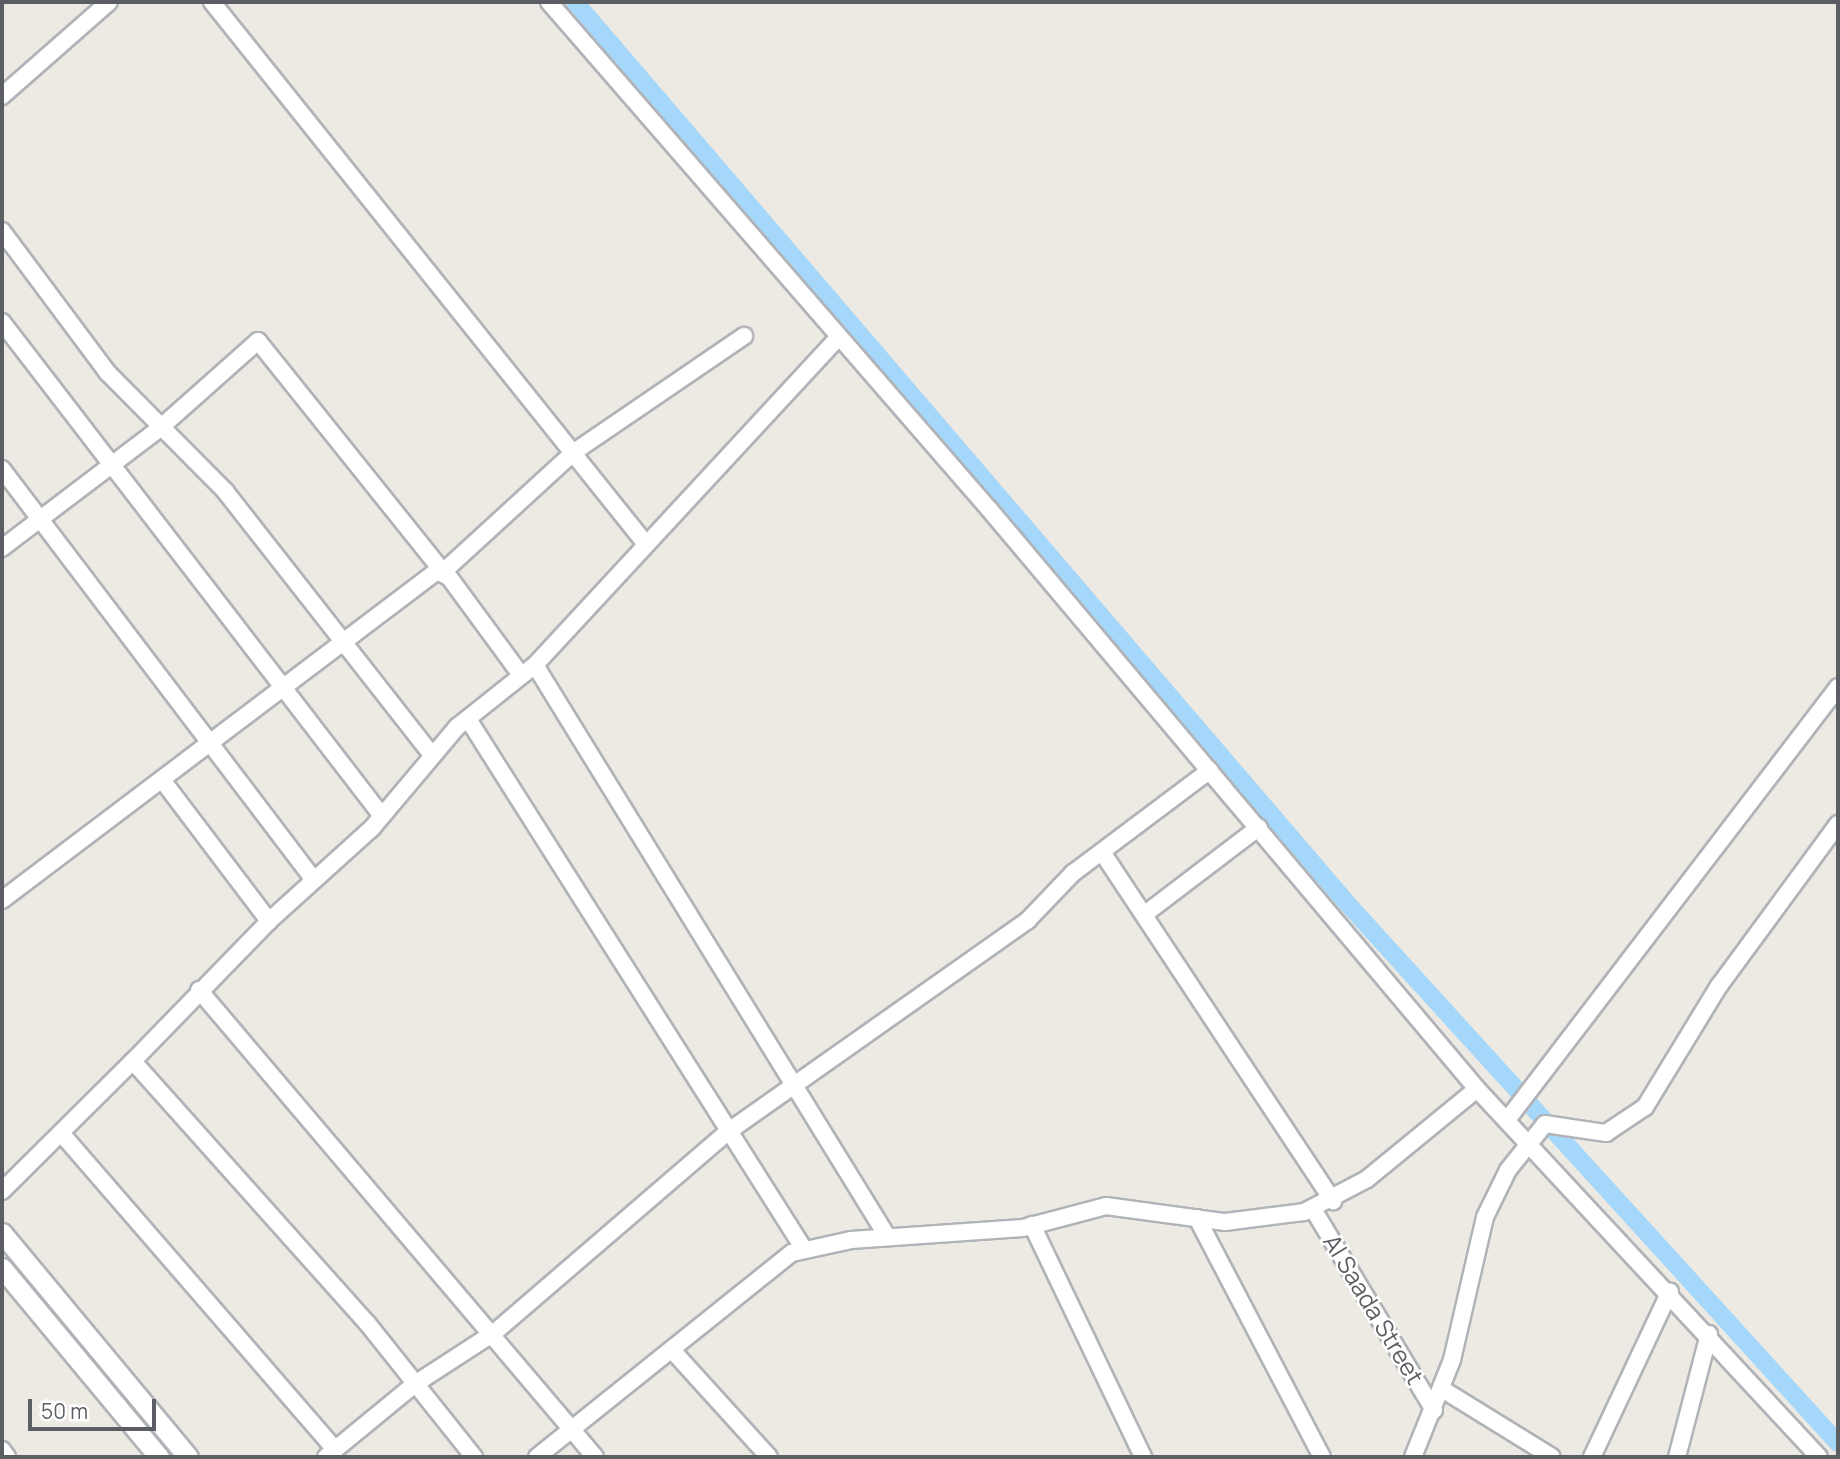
<!DOCTYPE html>
<style>
body{margin:0}
#map{position:relative;width:1840px;height:1459px;overflow:hidden;background:#edeae3;font-family:Manrope,sans-serif}
div>[style]{position:absolute}
[style*='--x']{left:calc(var(--x)*1px);top:calc(var(--y)*1px);width:calc(var(--w)*1px);rotate:calc(var(--a)*1deg)}
.canal>*{height:18px;margin:-9px;padding:0 9px;transform-origin:9px;border-radius:9px;background:#a5d7fb}
.roads{filter:drop-shadow(2px 0 #b0b3b7) drop-shadow(-2px 0 #b0b3b7) drop-shadow(0 2px #b0b3b7) drop-shadow(0 -2px #b0b3b7)}
.minor>*{height:16px;margin:-8px;padding:0 8px;transform-origin:8px;border-radius:8px;background:#fff}
.tertiary>*{height:19px;margin:-9.5px;padding:0 9.5px;transform-origin:9.5px;border-radius:9.5px;background:#fff}
span{translate:-50% -50%;white-space:nowrap;text-align:center;line-height:1.15;-webkit-text-stroke:5px #fff;paint-order:stroke}
.street-label{font-size:24px;color:#5b5f63}
.frame{position:absolute;inset:0;border:4px solid #5b5f63;pointer-events:none}
.scale{position:absolute;left:28px;top:1399px;width:128px;height:32px;box-sizing:border-box;border:4px solid #5b5f63;border-top:0;padding-left:9px;font-size:21px;line-height:24px;white-space:nowrap;color:#5b5f63;-webkit-text-stroke:5px #fff;paint-order:stroke}
</style>
<div id="map">
<div class="canal">
<i style="--x:575;--y:2;--w:1185;--a:49.41"></i>
<i style="--x:1346;--y:902;--w:731;--a:47.72"></i>
</div>
<div class="roads">
<div class="minor">
<i style="--x:212;--y:2;--w:693;--a:51.33"></i>
<i style="--x:549;--y:2;--w:671;--a:49.05"></i>
<i style="--x:989;--y:509;--w:758;--a:49.92"></i>
<i style="--x:1477;--y:1089;--w:502;--a:47.1"></i>
<i style="--x:2;--y:96;--w:142;--a:-41.3"></i>
<i style="--x:2;--y:231;--w:176;--a:53.3"></i>
<i style="--x:107;--y:372;--w:168;--a:45.2"></i>
<i style="--x:225;--y:491;--w:334;--a:51.9"></i>
<i style="--x:2;--y:322;--w:623;--a:52.43"></i>
<i style="--x:2;--y:469;--w:516;--a:52.8"></i>
<i style="--x:2;--y:548;--w:198;--a:-37.2"></i>
<i style="--x:160;--y:428;--w:131;--a:-41.6"></i>
<i style="--x:258;--y:341;--w:296;--a:51.3"></i>
<i style="--x:443;--y:572;--w:178;--a:-42.5"></i>
<i style="--x:574;--y:452;--w:206;--a:-34.3"></i>
<i style="--x:535;--y:665;--w:671;--a:58.35"></i>
<i style="--x:468;--y:719;--w:628;--a:57.63"></i>
<i style="--x:163;--y:781;--w:176;--a:52.9"></i>
<i style="--x:1102;--y:852;--w:419;--a:56.5"></i>
<i style="--x:2;--y:900;--w:545;--a:-37.1"></i>
<i style="--x:437;--y:571;--w:13;--a:27"></i>
<i style="--x:449;--y:577;--w:122;--a:53.7"></i>
<i style="--x:1145;--y:914;--w:143;--a:-37.3"></i>
<i style="--x:199;--y:990;--w:612;--a:49.7"></i>
<i style="--x:1507;--y:1120;--w:545;--a:-52.6"></i>
<i style="--x:61;--y:1133;--w:418;--a:49.1"></i>
<i style="--x:2;--y:1191;--w:185;--a:-44.8"></i>
<i style="--x:1313;--y:1209;--w:235;--a:59"></i>
<i style="--x:1197;--y:1218;--w:270;--a:62.4"></i>
<i style="--x:1032;--y:1225;--w:257;--a:64.4"></i>
<i style="--x:672;--y:1350;--w:144;--a:47.8"></i>
<i style="--x:1442;--y:1389;--w:129;--a:31.7"></i>
<i style="--x:2;--y:1450;--w:9;--a:54"></i>
<i style="--x:326;--y:1457;--w:115;--a:-39.4"></i>
<i style="--x:415;--y:1384;--w:95;--a:-33"></i>
<i style="--x:495;--y:1332;--w:308;--a:-40.7"></i>
<i style="--x:729;--y:1131;--w:366;--a:-35.2"></i>
<i style="--x:1028;--y:920;--w:65;--a:-46.2"></i>
<i style="--x:1073;--y:873;--w:171;--a:-36.9"></i>
<i style="--x:474;--y:1457;--w:171;--a:-128.6"></i>
<i style="--x:367;--y:1323;--w:351;--a:-131.8"></i>
<i style="--x:133;--y:1061;--w:195;--a:-45.8"></i>
<i style="--x:269;--y:921;--w:139;--a:-42.1"></i>
<i style="--x:372;--y:828;--w:132;--a:-49.9"></i>
<i style="--x:457;--y:727;--w:100;--a:-38.5"></i>
<i style="--x:535;--y:665;--w:447;--a:-47.2"></i>
<i style="--x:537;--y:1457;--w:327;--a:-38.7"></i>
<i style="--x:792;--y:1253;--w:60;--a:-12.4"></i>
<i style="--x:851;--y:1240;--w:172;--a:-4"></i>
<i style="--x:1023;--y:1228;--w:86;--a:-14.8"></i>
<i style="--x:1106;--y:1206;--w:120;--a:7.7"></i>
<i style="--x:1225;--y:1222;--w:80;--a:-7.2"></i>
<i style="--x:1304;--y:1212;--w:71;--a:-27.6"></i>
<i style="--x:1367;--y:1179;--w:142;--a:-39.3"></i>
<i style="--x:1413;--y:1457;--w:105;--a:-68.1"></i>
<i style="--x:1452;--y:1360;--w:147;--a:-77"></i>
<i style="--x:1485;--y:1217;--w:52;--a:-63.9"></i>
<i style="--x:1508;--y:1170;--w:59;--a:-51.2"></i>
<i style="--x:1545;--y:1124;--w:62;--a:8.4"></i>
<i style="--x:1606;--y:1133;--w:47;--a:-33.7"></i>
<i style="--x:1645;--y:1107;--w:142;--a:-58.6"></i>
<i style="--x:1719;--y:986;--w:201;--a:-53.7"></i>
<i style="--x:1592;--y:1457;--w:183;--a:-64.8"></i>
<i style="--x:1677;--y:1457;--w:127;--a:-75.4"></i>
</div>
<div class="tertiary">
<i style="--x:2;--y:1233;--w:291;--a:50.3"></i>
<i style="--x:2;--y:1268;--w:246;--a:50.3"></i>
</div>
</div>
<div class="street-label">
<span style="left:1374px;top:1309px;rotate:59deg">Al Saada Street</span>
</div>
<div class="frame"></div>
<div class="scale">50 m</div>
</div>
